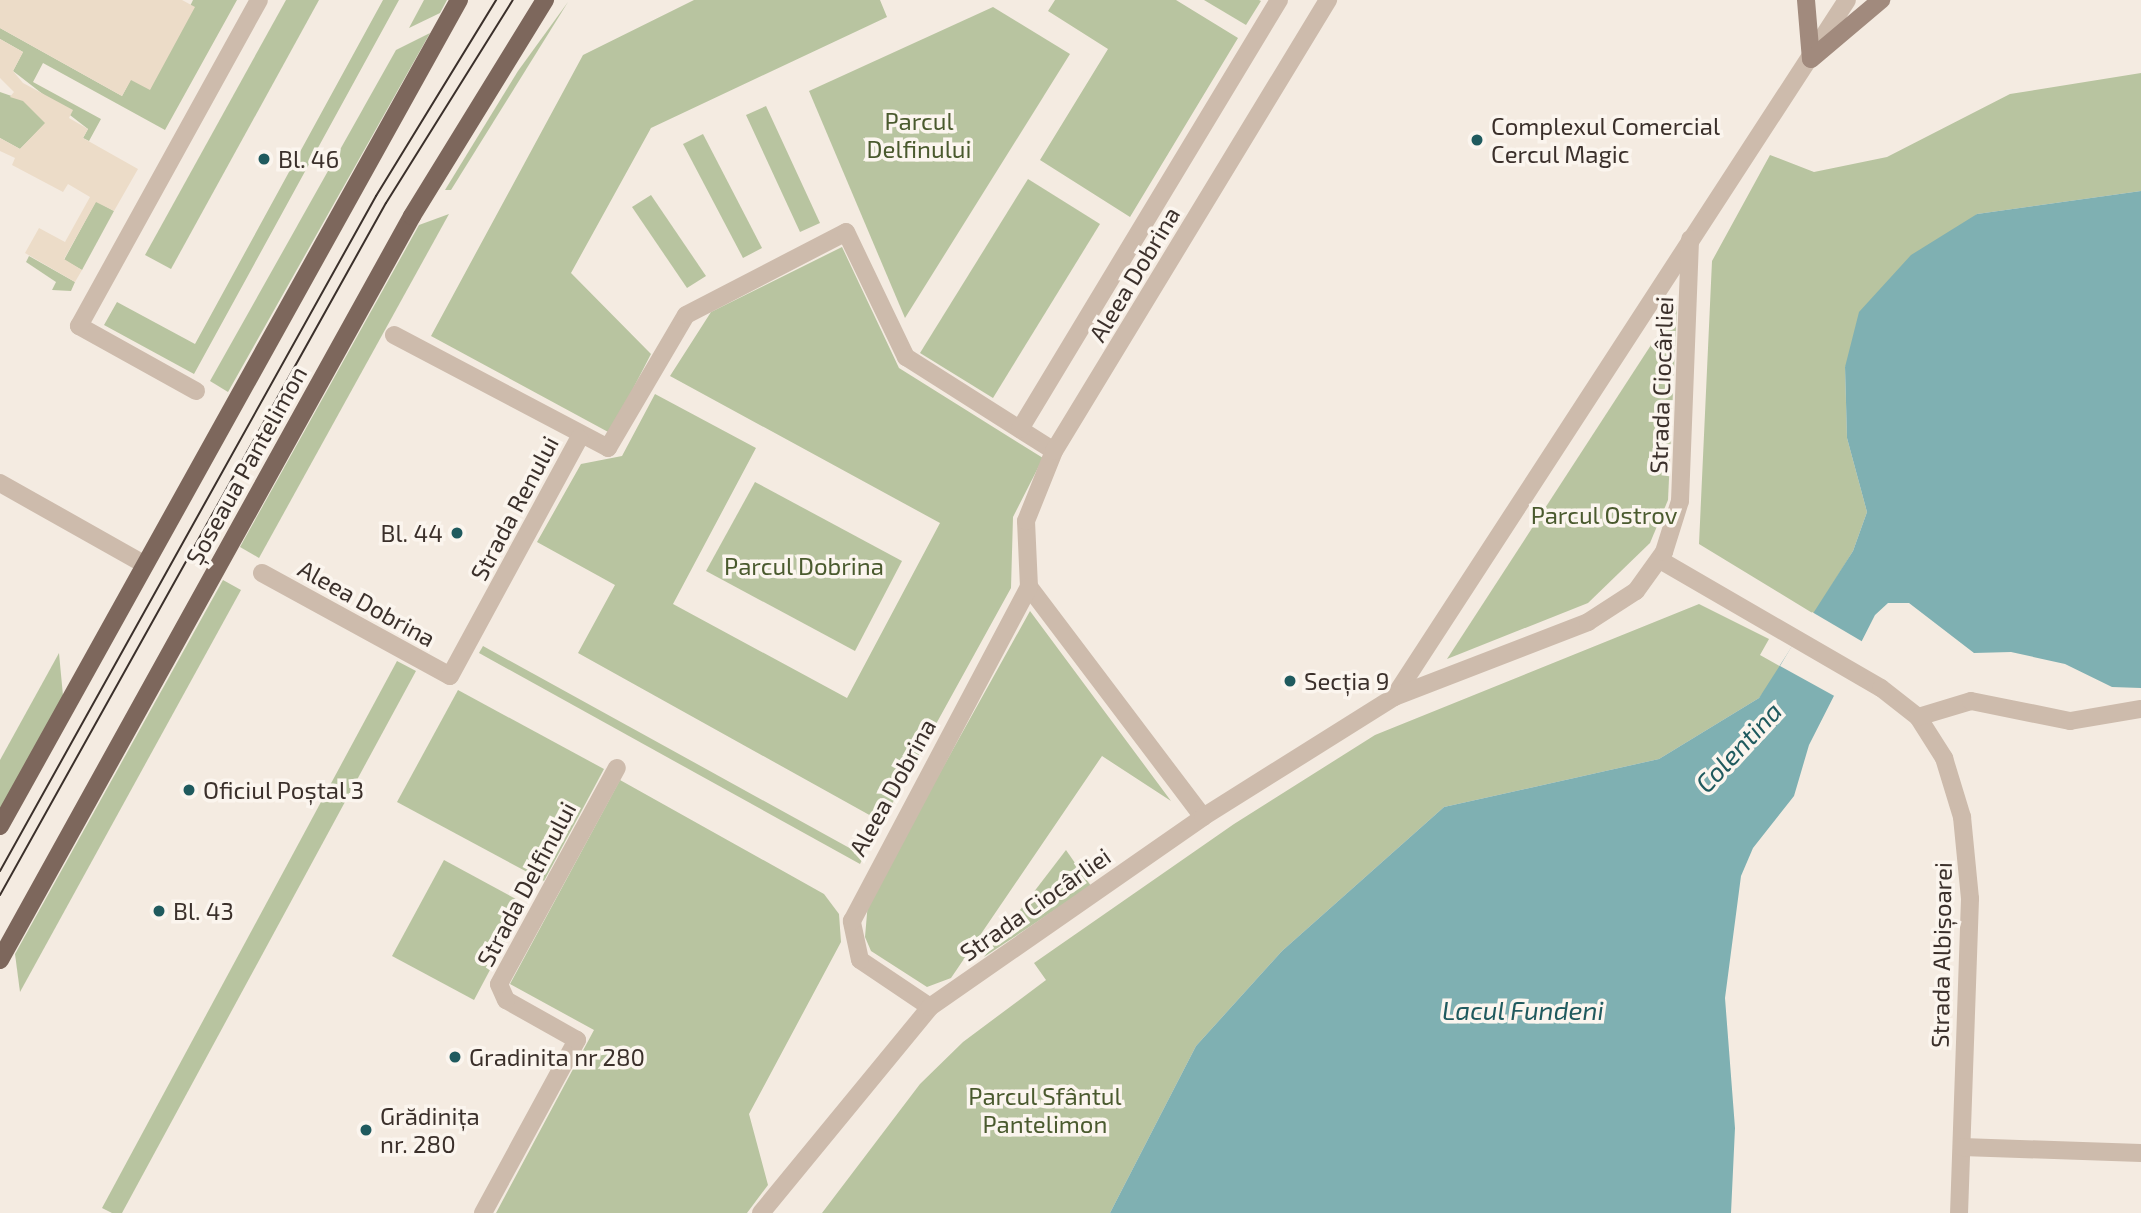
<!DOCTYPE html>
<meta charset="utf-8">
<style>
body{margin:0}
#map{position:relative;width:2141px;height:1213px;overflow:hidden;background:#f4ebe1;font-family:"Exo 2",sans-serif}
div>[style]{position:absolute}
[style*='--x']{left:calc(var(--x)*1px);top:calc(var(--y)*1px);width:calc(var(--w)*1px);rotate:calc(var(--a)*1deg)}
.green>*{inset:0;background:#b8c4a0}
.plaza>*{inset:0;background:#ecdcc8}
.water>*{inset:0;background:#7fb0b2}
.pier>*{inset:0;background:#f4ebe1}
.minor>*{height:18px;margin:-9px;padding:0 9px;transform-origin:9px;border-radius:9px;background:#cdbbac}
.secondary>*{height:18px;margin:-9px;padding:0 9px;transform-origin:9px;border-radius:9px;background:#a18a7d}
.primary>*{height:18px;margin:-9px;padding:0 9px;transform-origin:9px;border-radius:9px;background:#7d675c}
.tram>*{height:2px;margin:-1px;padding:0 1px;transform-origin:1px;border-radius:1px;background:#3b302b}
.dots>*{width:19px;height:19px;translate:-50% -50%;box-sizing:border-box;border:4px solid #fbf5ee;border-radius:50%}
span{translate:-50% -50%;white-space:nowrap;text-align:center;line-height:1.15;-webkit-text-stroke:7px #fbf5ee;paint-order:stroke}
.park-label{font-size:24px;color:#4a5a2e}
.poi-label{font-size:24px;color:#3b302b}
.left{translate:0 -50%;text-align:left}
.right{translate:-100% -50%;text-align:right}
.street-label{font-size:24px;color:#3b302b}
.water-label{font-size:26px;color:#1f5a5e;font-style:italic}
</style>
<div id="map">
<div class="green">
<i style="clip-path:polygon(193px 0,237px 0,165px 130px,43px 63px,33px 82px,101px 119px,89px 141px,83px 138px,88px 129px,13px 71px,23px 52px,0 39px,0 28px,122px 96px,131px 79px,150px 89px)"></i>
<i style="clip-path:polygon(286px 0,319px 0,171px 269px,145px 255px)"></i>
<i style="clip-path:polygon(383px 0,399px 0,194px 374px,104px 325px,117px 302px,195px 344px)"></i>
<i style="clip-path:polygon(424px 0,447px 0,440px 13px,409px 28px)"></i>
<i style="clip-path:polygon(694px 0,880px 0,887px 17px,651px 128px,571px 273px,651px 354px,610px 433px,431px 336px,583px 55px)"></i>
<i style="clip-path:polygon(1055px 0,1176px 0,1238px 38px,1130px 217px,1040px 160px,1108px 49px,1048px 11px)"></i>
<i style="clip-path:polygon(1204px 0,1259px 0,1261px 1px,1246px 25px)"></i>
<i style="clip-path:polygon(568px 2px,451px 190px,445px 190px,518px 71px)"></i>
<i style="clip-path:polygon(993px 7px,1070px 54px,905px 318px,809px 91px)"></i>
<i style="clip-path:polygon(430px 33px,228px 392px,210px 381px,396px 50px)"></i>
<i style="clip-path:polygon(2141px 73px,2141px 191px,1977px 214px,1845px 367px,1847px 438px,1867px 512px,1853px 551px,1814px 614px,1699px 544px,1712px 261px,1770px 155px,1814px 172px,1887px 157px,2010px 94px)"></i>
<i style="clip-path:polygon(0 92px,23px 100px,46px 123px,20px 149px,0 138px)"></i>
<i style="clip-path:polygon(766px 106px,820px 223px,800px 232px,746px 115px)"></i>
<i style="clip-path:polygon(703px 134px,762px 248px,743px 258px,683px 144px)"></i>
<i style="clip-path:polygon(1028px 179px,1100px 224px,993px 398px,920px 353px)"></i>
<i style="clip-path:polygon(651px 195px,706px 276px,687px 288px,632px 207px)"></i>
<i style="clip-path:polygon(96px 201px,114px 211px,82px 270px,64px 260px)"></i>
<i style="clip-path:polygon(449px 214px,259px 558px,240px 547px,419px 225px)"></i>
<i style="clip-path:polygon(842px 247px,899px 368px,1043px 458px,1013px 517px,1011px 588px,882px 822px,578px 653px,615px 585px,537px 542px,581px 464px,622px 456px,655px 394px,756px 448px,673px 604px,847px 698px,940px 523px,670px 376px,711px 312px)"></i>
<i style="clip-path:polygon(29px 256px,75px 282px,71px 291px,52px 290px,56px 282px,26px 262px)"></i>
<i style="clip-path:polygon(1677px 305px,1668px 500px,1650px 543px,1588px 603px,1447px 659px)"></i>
<i style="clip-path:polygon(755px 482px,902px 561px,855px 651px,706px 571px)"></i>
<i style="clip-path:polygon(223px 580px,241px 590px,20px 992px,15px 954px)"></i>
<i style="clip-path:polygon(1699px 604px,1769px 639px,1760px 655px,1783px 668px,1759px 698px,1659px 759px,1444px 807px,1282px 951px,1196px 1046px,1110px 1213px,822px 1213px,920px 1084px,963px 1042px,1046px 980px,1034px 963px,1234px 824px,1375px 735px)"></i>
<i style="clip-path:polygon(1030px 611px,1171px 801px,1102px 756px,951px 978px,927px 987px,871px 951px,865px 937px,868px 902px)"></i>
<i style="clip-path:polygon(483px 646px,864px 856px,860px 864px,479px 653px)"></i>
<i style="clip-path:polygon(59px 653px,63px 696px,0 810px,0 760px)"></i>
<i style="clip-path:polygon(397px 661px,416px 671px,122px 1213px,112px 1213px,102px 1208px)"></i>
<i style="clip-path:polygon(458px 690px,604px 769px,544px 881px,397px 802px)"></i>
<i style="clip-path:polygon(620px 780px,824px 894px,839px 914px,841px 942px,749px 1114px,768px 1185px,747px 1213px,496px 1213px,594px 1030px,510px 984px)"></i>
<i style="clip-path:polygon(1066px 850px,1091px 886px,984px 957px)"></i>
<i style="clip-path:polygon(444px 860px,525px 904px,474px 1000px,392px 956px)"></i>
</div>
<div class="plaza">
<i style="clip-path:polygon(0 0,182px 0,195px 7px,150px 90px,131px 80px,122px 96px,0 28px)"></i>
<i style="clip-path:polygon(0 39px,23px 52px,13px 71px,23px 83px,73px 110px,69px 118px,88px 129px,83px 138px,138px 169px,114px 211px,96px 202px,64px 259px,82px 270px,75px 282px,25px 253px,39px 228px,65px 242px,90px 197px,68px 184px,63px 192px,12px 165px,15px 158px,0 151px,0 138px,20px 149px,45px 123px,23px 101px,10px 97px,14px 92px,0 78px)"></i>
</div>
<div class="water">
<i style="clip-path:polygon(2141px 191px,2141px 688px,2112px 687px,2065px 664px,2011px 652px,1974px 653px,1909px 603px,1888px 603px,1875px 615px,1809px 745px,1794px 796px,1753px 848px,1741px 876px,1725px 998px,1735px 1128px,1731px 1213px,1110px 1213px,1196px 1046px,1282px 951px,1444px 807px,1659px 759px,1759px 698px,1853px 551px,1867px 512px,1847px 438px,1845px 367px,1859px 312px,1911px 255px,1977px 214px)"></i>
</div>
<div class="pier">
<i style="clip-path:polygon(1812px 612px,1863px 642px,1838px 698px,1780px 666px)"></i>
</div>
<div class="minor">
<i style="--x:394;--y:335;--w:242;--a:27.8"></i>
<i style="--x:608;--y:448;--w:154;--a:-59.6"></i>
<i style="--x:686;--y:315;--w:180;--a:-27.4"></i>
<i style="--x:846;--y:232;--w:139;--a:64.4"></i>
<i style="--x:906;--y:357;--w:175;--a:32.4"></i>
<i style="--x:196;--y:391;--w:134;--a:-150.9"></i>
<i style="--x:79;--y:326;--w:372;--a:-61.1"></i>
<i style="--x:1020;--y:429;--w:501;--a:-58.88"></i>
<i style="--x:0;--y:483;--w:165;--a:29.4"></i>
<i style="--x:1660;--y:560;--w:255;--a:30.1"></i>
<i style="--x:1881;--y:688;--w:47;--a:38.1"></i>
<i style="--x:1918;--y:717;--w:49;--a:57.6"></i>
<i style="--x:1944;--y:758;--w:62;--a:73"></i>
<i style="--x:1962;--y:817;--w:82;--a:84.4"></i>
<i style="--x:1970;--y:899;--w:314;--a:92"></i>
<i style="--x:262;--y:573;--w:214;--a:28.7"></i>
<i style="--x:450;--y:676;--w:271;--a:-61.5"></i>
<i style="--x:1394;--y:697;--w:831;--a:-56.98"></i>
<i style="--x:1918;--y:717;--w:55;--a:-16.8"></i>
<i style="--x:1971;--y:701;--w:101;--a:11.4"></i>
<i style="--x:2070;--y:721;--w:72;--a:-9.6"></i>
<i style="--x:1203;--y:817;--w:288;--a:-127.1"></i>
<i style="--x:1029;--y:587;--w:66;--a:-92.6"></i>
<i style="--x:1026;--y:521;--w:75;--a:-68.2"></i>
<i style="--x:1054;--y:451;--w:528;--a:-58.72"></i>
<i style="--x:930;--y:1007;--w:84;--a:-146.1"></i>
<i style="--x:860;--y:960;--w:40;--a:-102"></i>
<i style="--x:852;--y:921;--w:378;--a:-62.1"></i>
<i style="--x:1962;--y:1147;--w:179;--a:1.9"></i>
<i style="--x:483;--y:1213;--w:197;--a:-61.5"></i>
<i style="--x:577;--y:1040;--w:81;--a:-150.6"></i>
<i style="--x:506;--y:1000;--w:17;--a:-114"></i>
<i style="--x:499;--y:984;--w:246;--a:-61.4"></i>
<i style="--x:761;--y:1213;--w:266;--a:-50.6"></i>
<i style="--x:930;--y:1007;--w:333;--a:-34.8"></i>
<i style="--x:1203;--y:817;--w:226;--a:-32.1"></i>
<i style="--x:1394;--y:697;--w:208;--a:-21.1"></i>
<i style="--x:1588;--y:622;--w:57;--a:-32.9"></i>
<i style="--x:1636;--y:591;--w:48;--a:-54.3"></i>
<i style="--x:1664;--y:552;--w:53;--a:-72.6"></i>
<i style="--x:1680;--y:501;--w:262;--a:-87.8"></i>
</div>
<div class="secondary">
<i style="--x:1806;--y:0;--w:59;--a:85.2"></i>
<i style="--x:1811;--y:59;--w:92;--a:-40.1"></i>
</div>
<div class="primary">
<i style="--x:0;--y:826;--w:945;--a:-60.94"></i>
<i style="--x:0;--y:960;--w:850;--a:-61.02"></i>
<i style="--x:412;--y:216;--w:254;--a:-58.4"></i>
</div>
<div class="tram">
<i style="--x:0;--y:871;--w:773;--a:-60.88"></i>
<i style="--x:376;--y:196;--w:230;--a:-58.5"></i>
<i style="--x:0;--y:895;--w:792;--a:-60.85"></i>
<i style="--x:386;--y:203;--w:239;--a:-58"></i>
</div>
<div class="dots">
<i style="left:1477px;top:140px;background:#1f5a5e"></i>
<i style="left:264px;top:159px;background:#1f5a5e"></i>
<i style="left:457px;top:533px;background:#1f5a5e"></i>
<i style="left:1290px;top:681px;background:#1f5a5e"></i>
<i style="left:189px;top:790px;background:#1f5a5e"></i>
<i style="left:159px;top:911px;background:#1f5a5e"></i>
<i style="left:455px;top:1057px;background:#1f5a5e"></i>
<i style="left:366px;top:1130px;background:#1f5a5e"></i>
</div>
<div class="park-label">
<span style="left:919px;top:135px">Parcul<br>Delfinului</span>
<span style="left:1604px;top:515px">Parcul Ostrov</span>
<span style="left:804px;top:566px">Parcul Dobrina</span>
<span style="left:1045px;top:1110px">Parcul Sfântul<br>Pantelimon</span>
</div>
<div class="poi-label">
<span class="left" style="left:1491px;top:140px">Complexul Comercial<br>Cercul Magic</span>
<span class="left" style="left:278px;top:159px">Bl. 46</span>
<span class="right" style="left:443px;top:533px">Bl. 44</span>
<span class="left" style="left:1304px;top:681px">Secția 9</span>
<span class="left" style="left:203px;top:790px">Oficiul Poștal 3</span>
<span class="left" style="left:173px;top:911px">Bl. 43</span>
<span class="left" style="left:469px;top:1057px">Gradinita nr 280</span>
<span class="left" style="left:380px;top:1130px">Grădinița<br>nr. 280</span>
</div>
<div class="street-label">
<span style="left:1134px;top:274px;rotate:-59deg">Aleea Dobrina</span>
<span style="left:1661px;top:385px;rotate:-88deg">Strada Ciocârliei</span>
<span style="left:246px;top:465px;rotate:-61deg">Șoseaua Pantelimon</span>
<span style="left:514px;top:508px;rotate:-62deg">Strada Renului</span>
<span style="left:367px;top:603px;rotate:29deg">Aleea Dobrina</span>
<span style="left:892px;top:787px;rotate:-61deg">Aleea Dobrina</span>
<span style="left:526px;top:884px;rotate:-62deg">Strada Delfinului</span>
<span style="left:1035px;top:904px;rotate:-35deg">Strada Ciocârliei</span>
<span style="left:1941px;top:955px;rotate:-89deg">Strada Albișoarei</span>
</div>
<div class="water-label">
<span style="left:1738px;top:747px;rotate:-47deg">Colentina</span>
<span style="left:1523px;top:1010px">Lacul Fundeni</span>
</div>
</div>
